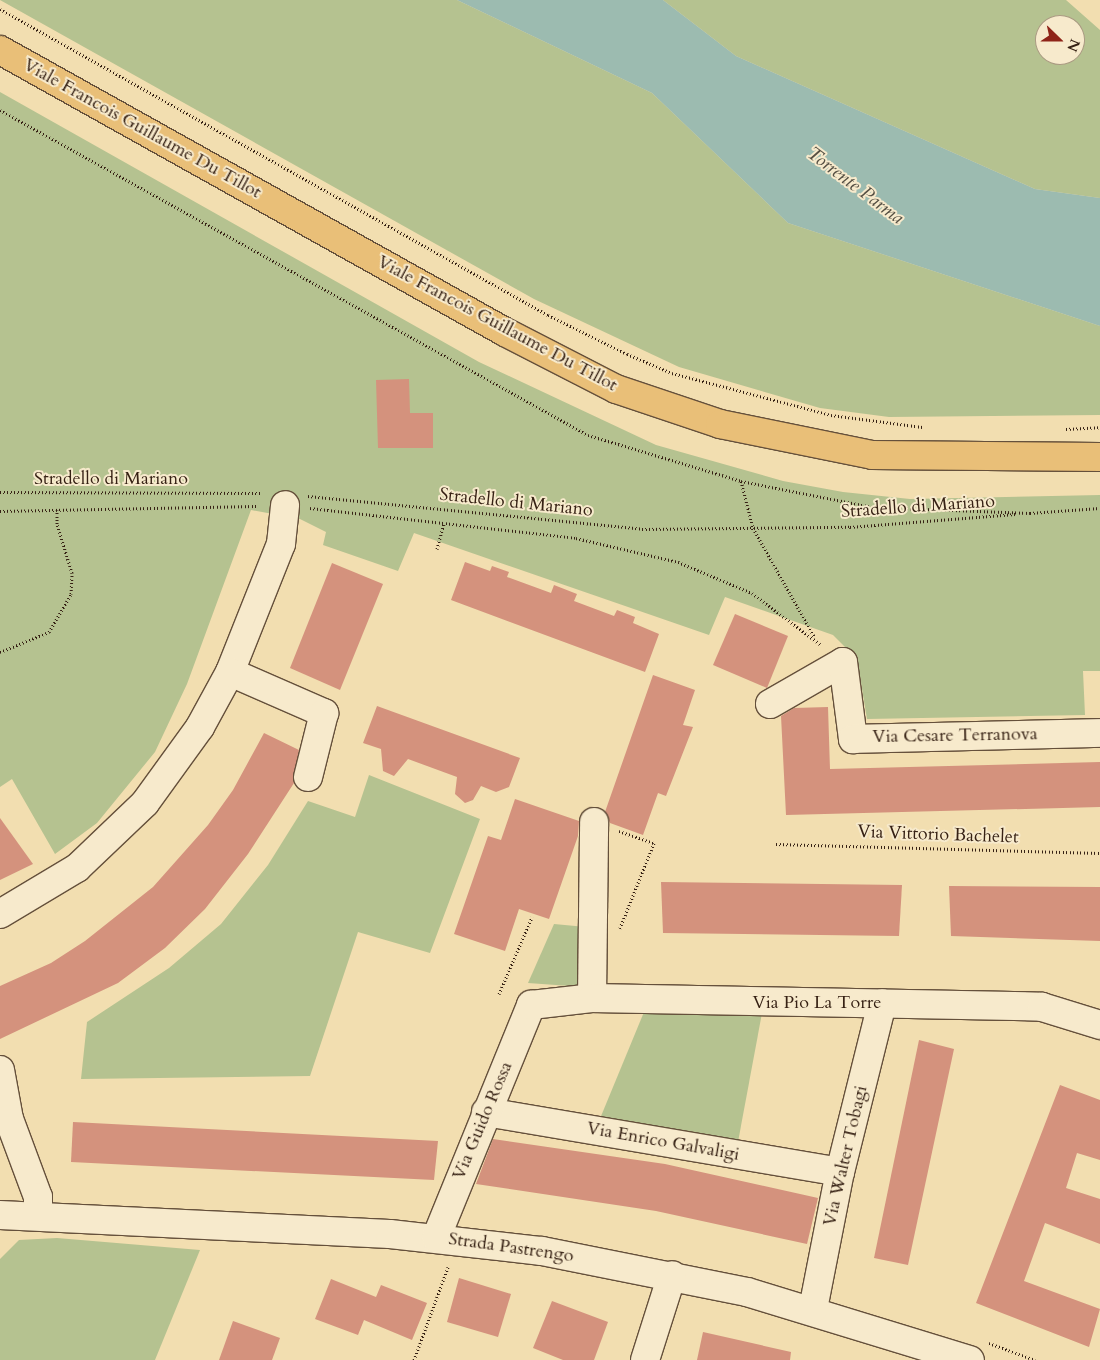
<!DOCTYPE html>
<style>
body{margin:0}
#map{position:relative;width:1100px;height:1360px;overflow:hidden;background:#f2deb0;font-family:Cardo,serif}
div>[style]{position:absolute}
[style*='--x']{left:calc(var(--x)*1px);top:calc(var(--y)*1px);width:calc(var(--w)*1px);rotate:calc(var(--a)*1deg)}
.green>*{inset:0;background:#b5c290}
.water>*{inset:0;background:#9cbbb0}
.building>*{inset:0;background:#d4927d}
.path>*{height:3px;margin-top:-1.5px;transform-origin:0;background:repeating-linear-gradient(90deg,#362114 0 1px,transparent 0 3.5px)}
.roads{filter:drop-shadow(1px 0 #65503b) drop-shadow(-1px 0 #65503b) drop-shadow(0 1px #65503b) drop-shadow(0 -1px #65503b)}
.minor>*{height:28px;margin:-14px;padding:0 14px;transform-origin:14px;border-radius:14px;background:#f7eacc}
.major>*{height:28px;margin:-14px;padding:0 14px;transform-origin:14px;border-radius:14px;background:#e9bf78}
span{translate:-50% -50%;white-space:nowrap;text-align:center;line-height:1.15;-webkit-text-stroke:4px #f7eacc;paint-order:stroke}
.street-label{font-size:18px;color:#362114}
.water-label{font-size:19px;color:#554f43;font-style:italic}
.north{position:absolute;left:1035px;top:15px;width:50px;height:50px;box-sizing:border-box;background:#f7eacc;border:1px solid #aa9a82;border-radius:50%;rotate:112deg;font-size:14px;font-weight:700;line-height:20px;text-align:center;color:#362114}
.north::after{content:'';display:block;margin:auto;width:18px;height:22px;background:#8f2418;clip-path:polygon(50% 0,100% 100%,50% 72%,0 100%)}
</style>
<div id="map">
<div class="green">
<i style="clip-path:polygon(0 0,457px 0,652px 93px,788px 223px,1100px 326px,1100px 415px,889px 417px,820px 408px,679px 367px,534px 299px)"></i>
<i style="clip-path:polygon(evenodd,663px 0,1066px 0,1100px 30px,1100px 198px,1035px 189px,736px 56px,663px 0,1045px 25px,1075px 25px,1075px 55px,1045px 55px,1045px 25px)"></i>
<i style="clip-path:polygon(0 92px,479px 362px,656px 445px,783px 481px,843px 492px,910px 499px,1100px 495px,1100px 671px,1083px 671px,1085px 715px,867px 719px,857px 659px,833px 635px,725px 597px,709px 635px,414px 533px,398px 571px,323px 545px,326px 532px,300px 519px,251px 510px,187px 684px,155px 752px,97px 823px,55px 854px,12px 779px,0 787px)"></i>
<i style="clip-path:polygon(369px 775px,480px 819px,430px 953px,358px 932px,310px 1076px,81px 1079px,87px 1022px,169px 968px,221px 924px,268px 865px,308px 801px,355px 817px)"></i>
<i style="clip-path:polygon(554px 924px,586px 927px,584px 987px,528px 983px)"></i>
<i style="clip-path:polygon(644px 1012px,762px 1013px,738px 1142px,599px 1121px)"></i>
<i style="clip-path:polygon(57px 1238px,200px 1250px,155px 1360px,0 1360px,0 1259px,19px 1240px)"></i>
</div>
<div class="water">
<i style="clip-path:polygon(457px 0,663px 0,736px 56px,1035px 189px,1100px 198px,1100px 326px,788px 223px,652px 93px)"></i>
</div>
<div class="building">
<i style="clip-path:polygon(409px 379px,410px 413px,433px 413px,433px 448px,378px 448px,376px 380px)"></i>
<i style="clip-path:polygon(465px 562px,490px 571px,492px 566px,509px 572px,507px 577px,551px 593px,554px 585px,577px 594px,574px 601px,614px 616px,617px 610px,635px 617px,633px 623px,659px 634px,645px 672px,451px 600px)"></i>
<i style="clip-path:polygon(332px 563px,383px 584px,340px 690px,290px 668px)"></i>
<i style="clip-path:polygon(735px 614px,788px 636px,767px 688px,713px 665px)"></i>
<i style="clip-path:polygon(653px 675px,695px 690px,683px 725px,693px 727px,666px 796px,658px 793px,643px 835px,610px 823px,605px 812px)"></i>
<i style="clip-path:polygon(377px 706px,520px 758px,509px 787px,496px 792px,481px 786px,473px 800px,465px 803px,455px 794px,457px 777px,408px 759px,394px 776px,383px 771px,381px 749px,363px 743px)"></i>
<i style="clip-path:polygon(828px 707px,830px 769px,1100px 762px,1100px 807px,786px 815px,781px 716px,794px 708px)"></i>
<i style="clip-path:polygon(264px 733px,299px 750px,294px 783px,248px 854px,205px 909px,165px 948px,118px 983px,0 1039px,0 986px,51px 963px,85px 941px,153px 887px,208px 825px,233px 790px)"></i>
<i style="clip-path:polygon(515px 799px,579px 821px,578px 836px,549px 919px,519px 909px,505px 951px,454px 934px,488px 836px,501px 840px)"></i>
<i style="clip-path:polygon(0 818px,33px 864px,0 880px)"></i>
<i style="clip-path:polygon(661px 882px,902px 885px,899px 936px,663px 933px)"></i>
<i style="clip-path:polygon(949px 886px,1100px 887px,1100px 941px,951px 936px)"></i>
<i style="clip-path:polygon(919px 1040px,954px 1049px,908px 1265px,874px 1258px)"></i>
<i style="clip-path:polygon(1060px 1085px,1100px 1100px,1100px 1160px,1077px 1153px,1066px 1188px,1100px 1199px,1100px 1244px,1045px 1223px,1024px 1281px,1100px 1309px,1089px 1347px,976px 1303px)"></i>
<i style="clip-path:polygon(73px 1122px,438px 1141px,434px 1180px,71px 1162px)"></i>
<i style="clip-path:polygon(493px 1139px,665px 1164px,818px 1198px,807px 1244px,656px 1211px,476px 1184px)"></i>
<i style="clip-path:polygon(459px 1278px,511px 1294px,498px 1337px,447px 1322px)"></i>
<i style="clip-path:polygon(331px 1279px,376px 1297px,381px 1285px,427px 1303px,412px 1340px,364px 1320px,358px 1335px,315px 1319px)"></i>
<i style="clip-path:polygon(552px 1301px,608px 1322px,594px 1360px,563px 1360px,533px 1348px)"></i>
<i style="clip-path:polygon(233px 1321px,280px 1338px,272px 1360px,219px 1360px)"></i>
<i style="clip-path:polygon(703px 1332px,791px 1352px,790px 1360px,697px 1360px)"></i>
</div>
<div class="path">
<i style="--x:0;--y:9;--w:628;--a:29.18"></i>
<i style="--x:548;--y:315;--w:88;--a:26.3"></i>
<i style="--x:627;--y:354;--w:49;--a:22.9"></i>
<i style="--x:672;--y:373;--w:164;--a:14.8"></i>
<i style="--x:831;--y:415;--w:92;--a:7.5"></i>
<i style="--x:0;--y:110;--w:672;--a:28.93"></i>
<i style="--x:588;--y:435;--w:160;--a:16.7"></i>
<i style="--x:741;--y:481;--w:134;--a:11.2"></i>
<i style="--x:872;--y:507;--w:158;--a:2.2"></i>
<i style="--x:1030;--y:513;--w:70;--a:-4.1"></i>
<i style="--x:1066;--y:429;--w:34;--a:-3"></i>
<i style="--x:741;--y:481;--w:49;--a:75.7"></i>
<i style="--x:753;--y:528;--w:126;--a:60.6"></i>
<i style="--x:0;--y:492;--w:262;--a:0.2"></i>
<i style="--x:308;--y:496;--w:336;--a:5.6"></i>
<i style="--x:642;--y:529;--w:208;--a:-0.6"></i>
<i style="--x:850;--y:527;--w:166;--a:-4.5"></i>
<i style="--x:310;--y:508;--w:268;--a:6.4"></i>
<i style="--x:576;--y:538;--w:105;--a:13.2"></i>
<i style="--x:678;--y:562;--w:80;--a:22.7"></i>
<i style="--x:752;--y:593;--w:86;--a:37"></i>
<i style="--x:0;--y:511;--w:259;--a:-1.1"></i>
<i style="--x:437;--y:549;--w:27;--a:-75"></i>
<i style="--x:0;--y:652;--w:53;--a:-22.2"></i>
<i style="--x:49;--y:632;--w:44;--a:-59.9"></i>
<i style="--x:71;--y:594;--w:21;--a:-87"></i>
<i style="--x:72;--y:573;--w:51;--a:-107"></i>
<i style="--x:57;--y:524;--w:14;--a:-90"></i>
<i style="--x:619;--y:831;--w:37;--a:19"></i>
<i style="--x:654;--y:843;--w:92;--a:111.8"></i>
<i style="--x:776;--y:844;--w:324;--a:1.6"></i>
<i style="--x:499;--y:994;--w:84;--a:-66.8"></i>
<i style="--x:989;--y:1343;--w:49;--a:20.3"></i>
<i style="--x:414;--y:1360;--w:99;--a:-69.9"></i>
</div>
<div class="roads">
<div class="minor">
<i style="--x:230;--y:672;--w:138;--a:-68.3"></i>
<i style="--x:281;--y:544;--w:39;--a:-84"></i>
<i style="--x:770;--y:704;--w:84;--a:-29.9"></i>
<i style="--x:843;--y:662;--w:78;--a:82.6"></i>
<i style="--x:853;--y:739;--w:247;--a:-1.4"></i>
<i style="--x:0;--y:914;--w:90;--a:-30.9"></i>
<i style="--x:77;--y:868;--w:94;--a:-43.7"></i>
<i style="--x:145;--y:803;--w:94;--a:-54.1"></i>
<i style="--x:200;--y:727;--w:63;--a:-61.4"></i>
<i style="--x:230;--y:672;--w:103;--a:23.6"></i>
<i style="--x:324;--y:713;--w:66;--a:104"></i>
<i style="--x:592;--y:998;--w:176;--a:-89.3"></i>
<i style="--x:0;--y:1070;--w:50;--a:79.6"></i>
<i style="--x:9;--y:1119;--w:83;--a:69.6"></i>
<i style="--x:38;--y:1197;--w:19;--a:90"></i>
<i style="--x:486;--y:1112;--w:359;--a:9.6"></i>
<i style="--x:0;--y:1215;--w:390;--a:2.8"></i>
<i style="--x:390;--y:1234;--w:153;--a:6.4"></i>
<i style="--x:542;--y:1251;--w:209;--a:11.3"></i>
<i style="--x:747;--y:1292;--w:233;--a:17"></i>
<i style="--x:436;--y:1238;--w:252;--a:-67.8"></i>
<i style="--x:531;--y:1005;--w:61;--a:-6.5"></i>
<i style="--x:592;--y:998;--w:450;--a:1.1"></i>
<i style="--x:1042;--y:1007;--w:61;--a:17.2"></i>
<i style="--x:813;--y:1309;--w:140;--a:-78.9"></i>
<i style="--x:840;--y:1172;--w:174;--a:-76"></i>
<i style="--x:645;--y:1360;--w:89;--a:-72.4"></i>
</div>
<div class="major">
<i style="--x:0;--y:50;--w:578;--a:29.18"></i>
<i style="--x:505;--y:332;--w:125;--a:27.2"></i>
<i style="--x:616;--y:389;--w:110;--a:18.6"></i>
<i style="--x:720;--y:424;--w:155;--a:11.5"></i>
<i style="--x:872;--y:455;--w:228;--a:0.5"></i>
</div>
</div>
<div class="street-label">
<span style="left:142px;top:129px;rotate:29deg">Viale Francois Guillaume Du Tillot</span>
<span style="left:497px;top:324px;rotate:28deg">Viale Francois Guillaume Du Tillot</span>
<span style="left:111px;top:479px">Stradello di Mariano</span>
<span style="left:516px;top:503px;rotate:6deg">Stradello di Mariano</span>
<span style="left:918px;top:507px;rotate:-4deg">Stradello di Mariano</span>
<span style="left:955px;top:736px;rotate:-1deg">Via Cesare Terranova</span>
<span style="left:938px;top:835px;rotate:2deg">Via Vittorio Bachelet</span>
<span style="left:817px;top:1003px">Via Pio La Torre</span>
<span style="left:483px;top:1121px;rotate:-67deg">Via Guido Rossa</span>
<span style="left:663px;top:1142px;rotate:10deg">Via Enrico Galvaligi</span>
<span style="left:846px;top:1156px;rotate:-77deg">Via Walter Tobagi</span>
<span style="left:511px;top:1248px;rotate:8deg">Strada Pastrengo</span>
</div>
<div class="water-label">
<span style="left:855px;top:186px;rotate:37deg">Torrente Parma</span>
</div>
<div class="north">N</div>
</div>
